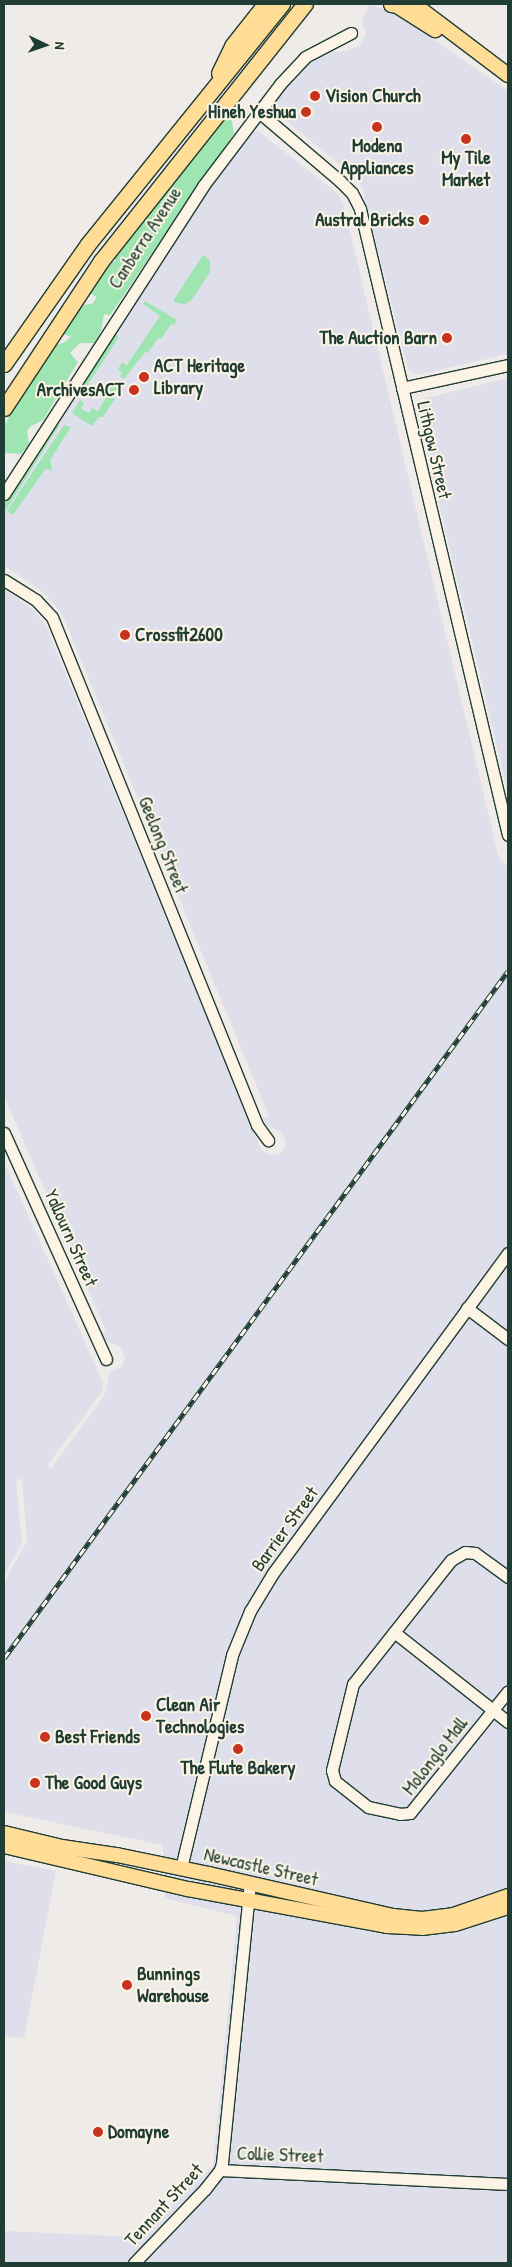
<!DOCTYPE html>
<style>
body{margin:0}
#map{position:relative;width:512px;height:2267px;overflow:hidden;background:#eeebe8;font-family:"Patrick Hand",sans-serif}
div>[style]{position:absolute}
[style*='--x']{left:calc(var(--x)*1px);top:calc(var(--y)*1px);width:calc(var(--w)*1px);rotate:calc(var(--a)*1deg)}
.built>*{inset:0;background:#dedfeb}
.green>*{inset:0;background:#9ee5b2}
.roads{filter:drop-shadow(1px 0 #1f3d34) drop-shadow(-1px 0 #1f3d34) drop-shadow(0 1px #1f3d34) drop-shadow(0 -1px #1f3d34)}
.minor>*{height:11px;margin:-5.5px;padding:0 5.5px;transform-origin:5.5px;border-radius:5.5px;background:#fcf5e5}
.major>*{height:14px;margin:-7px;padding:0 7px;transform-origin:7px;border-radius:7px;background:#ffdd96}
.highway>*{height:15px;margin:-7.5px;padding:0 7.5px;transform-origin:7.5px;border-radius:7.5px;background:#ffdd96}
.rail>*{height:4.5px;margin-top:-2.25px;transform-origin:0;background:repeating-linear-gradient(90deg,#fcf5e5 0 8px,#1f3d34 0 16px);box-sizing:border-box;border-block:1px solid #1f3d34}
.dots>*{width:14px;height:14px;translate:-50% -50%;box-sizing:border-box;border:2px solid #fcf5e5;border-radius:50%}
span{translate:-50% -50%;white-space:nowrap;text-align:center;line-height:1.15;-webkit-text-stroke:4px #fcf5e5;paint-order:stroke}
.poi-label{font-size:19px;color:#1f3d34;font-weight:700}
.left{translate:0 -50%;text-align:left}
.right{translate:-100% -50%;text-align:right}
.street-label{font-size:19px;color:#1f3d34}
.frame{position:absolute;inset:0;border:5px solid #1f3d34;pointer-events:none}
.north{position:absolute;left:20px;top:20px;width:50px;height:50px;-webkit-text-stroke:4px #fcf5e5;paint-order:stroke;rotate:93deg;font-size:14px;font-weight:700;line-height:20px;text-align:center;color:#1f3d34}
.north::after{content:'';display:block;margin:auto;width:18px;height:22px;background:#1f3d34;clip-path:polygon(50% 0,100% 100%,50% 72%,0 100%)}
</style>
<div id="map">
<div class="built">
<i style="clip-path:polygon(369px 4px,398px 15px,508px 91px,508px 354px,422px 374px,414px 374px,408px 369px,362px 187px,355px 177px,279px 115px,274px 108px,273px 101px,306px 60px,320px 53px,346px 51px,361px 45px,366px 33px,362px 21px)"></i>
<i style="clip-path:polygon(258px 131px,337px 193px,343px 202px,498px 855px,502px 862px,508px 866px,508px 2263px,4px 2263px,4px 2231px,137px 2237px,213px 2166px,237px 1916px,165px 1898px,163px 1845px,4px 1812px,4px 1582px,27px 1541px,22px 1478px,16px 1481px,22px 1543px,4px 1576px,4px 1162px,103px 1382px,102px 1391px,48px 1465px,50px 1470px,104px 1396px,110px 1372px,122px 1367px,125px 1358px,121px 1347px,104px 1340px,100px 1334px,106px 1331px,4px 1096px,4px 589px,35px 611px,46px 626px,261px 1149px,267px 1154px,277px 1155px,284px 1150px,286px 1141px,281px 1132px,268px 1126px,263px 1121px,262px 1119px,269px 1116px,62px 614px,46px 595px,4px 565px,4px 503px,242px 137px,249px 132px)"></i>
<i style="clip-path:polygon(508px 378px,508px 793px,417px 411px,420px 403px,426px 398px)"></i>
<i style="clip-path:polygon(4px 1861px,56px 1871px,24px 2038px,4px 2036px)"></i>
</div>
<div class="green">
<i style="clip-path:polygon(225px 115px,231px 116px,234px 134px,110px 315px,104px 314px,101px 331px,94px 343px,80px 343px,70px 353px,78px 362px,43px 420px,31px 426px,27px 431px,29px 444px,21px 454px,4px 453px,4px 426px,48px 347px,63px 343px,71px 337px,60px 333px,82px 305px,92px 304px,97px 297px,88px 292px,104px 262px,115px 262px,115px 250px,171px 186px)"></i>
<i style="clip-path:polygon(203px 255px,210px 261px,210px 272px,191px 301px,185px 304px,177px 303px,173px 301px)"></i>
<i style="clip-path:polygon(145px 301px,177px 320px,174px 325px,171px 324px,161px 339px,158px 338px,148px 353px,145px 352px,124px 379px,120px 376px,122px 372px,118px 369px,122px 362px,127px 365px,160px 316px,143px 304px)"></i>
<i style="clip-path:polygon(114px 334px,119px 337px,83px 392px,79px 389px)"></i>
<i style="clip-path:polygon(116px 382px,121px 385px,112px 397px,115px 399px,103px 417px,99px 417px,92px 426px,72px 413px,80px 400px,84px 403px,81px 409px,89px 413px,92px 408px,98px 411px,109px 393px,105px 390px,109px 383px,113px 386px)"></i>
<i style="clip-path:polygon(60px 424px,6px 510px,4px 508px,4px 503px,53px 427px)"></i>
<i style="clip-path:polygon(64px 425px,71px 427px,50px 460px,52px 469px,51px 471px,46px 468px,13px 515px,7px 511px)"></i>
</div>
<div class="roads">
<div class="minor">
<i style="--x:259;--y:112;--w:106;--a:40.4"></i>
<i style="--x:340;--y:181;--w:17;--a:45"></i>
<i style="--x:352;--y:193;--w:18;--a:63"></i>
<i style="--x:360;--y:209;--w:643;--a:76.7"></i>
<i style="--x:402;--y:388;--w:108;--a:-12.2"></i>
<i style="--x:4;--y:494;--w:367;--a:-57.1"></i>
<i style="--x:203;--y:186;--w:129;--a:-52.9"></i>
<i style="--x:281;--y:83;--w:35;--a:-47"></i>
<i style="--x:305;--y:57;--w:52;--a:-27.6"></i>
<i style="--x:4;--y:580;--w:38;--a:32"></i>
<i style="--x:36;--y:600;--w:23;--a:47"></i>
<i style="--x:52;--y:617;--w:548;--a:68.02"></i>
<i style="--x:257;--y:1125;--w:19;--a:54"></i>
<i style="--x:4;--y:1133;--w:248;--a:65.7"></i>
<i style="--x:467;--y:1308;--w:51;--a:37.1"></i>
<i style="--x:508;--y:1577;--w:41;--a:-144"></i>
<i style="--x:475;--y:1553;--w:10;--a:-174"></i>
<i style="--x:465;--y:1552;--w:16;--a:150"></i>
<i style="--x:451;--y:1560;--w:158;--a:128.3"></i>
<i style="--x:353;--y:1684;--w:89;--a:103.7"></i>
<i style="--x:332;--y:1770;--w:11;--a:75"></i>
<i style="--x:335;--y:1781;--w:42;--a:38.2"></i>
<i style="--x:368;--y:1807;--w:33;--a:12"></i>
<i style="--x:400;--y:1814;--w:10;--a:-6"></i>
<i style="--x:410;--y:1813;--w:156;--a:-51.2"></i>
<i style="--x:394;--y:1632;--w:145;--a:38.3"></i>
<i style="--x:181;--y:1868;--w:219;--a:-76.5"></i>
<i style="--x:232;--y:1655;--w:48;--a:-67.8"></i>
<i style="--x:250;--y:1611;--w:44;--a:-58.8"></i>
<i style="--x:273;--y:1573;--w:397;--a:-53.7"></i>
<i style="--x:220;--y:2170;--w:288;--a:2.8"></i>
<i style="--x:134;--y:2263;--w:103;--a:-46.2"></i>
<i style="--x:205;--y:2189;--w:24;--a:-52"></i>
<i style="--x:220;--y:2170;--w:7;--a:-74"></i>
<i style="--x:222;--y:2163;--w:280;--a:-84.3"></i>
</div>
<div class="major">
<i style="--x:394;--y:4;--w:49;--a:32.4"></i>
<i style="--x:414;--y:4;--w:118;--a:37.1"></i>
<i style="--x:4;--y:1833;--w:60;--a:13.6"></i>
<i style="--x:62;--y:1847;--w:56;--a:8.3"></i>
<i style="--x:117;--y:1855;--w:94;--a:11.7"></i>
<i style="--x:209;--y:1874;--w:189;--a:12.9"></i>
<i style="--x:393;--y:1916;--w:29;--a:6"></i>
<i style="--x:422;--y:1919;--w:31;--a:-7"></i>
<i style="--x:453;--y:1915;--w:58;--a:-19.1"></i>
<i style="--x:4;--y:1846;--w:189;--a:13.2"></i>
<i style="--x:188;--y:1889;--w:202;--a:10.5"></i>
<i style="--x:387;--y:1926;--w:35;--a:3"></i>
<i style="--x:422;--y:1928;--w:33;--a:-7"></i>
<i style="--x:455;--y:1924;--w:56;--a:-17.8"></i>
</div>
<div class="highway">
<i style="--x:391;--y:4;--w:6;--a:9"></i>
<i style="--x:219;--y:73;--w:30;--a:-64"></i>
<i style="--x:232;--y:46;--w:53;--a:-51.8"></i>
<i style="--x:4;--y:364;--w:146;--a:-55"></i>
<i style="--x:88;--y:244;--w:309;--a:-51.1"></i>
<i style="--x:4;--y:408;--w:176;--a:-56.6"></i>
<i style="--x:101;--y:261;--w:328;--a:-51.6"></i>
</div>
</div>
<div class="rail">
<i style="--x:4;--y:1658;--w:852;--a:-53.74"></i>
</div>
<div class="dots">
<i style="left:315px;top:96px;background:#c8321e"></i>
<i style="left:306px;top:112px;background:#c8321e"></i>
<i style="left:377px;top:127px;background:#c8321e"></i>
<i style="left:466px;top:139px;background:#c8321e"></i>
<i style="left:424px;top:220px;background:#c8321e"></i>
<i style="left:447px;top:338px;background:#c8321e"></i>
<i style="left:144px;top:377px;background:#c8321e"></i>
<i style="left:134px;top:390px;background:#c8321e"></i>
<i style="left:125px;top:635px;background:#c8321e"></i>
<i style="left:146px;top:1716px;background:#c8321e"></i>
<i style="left:45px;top:1737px;background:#c8321e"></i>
<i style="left:238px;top:1749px;background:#c8321e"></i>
<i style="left:35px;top:1783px;background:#c8321e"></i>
<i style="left:127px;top:1985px;background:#c8321e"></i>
<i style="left:98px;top:2132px;background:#c8321e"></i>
</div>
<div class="poi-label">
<span class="left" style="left:325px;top:96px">Vision Church</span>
<span class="right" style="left:296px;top:112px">Hineh Yeshua</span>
<span style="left:377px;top:157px">Modena<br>Appliances</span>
<span style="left:466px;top:169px">My Tile<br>Market</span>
<span class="right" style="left:414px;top:220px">Austral Bricks</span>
<span class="right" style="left:437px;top:338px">The Auction Barn</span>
<span class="left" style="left:154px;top:377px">ACT Heritage<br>Library</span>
<span class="right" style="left:124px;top:390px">ArchivesACT</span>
<span class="left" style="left:135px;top:635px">Crossfit2600</span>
<span class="left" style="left:156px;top:1716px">Clean Air<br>Technologies</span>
<span class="left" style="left:55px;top:1737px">Best Friends</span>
<span style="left:238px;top:1768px">The Flute Bakery</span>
<span class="left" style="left:45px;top:1783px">The Good Guys</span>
<span class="left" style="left:137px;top:1985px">Bunnings<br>Warehouse</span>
<span class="left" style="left:108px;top:2132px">Domayne</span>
</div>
<div class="street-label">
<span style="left:145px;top:238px;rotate:-57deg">Canberra Avenue</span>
<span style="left:434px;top:450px;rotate:77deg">Lithgow Street</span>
<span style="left:163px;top:845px;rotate:68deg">Geelong Street</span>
<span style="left:71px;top:1238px;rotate:66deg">Yallourn Street</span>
<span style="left:285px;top:1529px;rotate:-54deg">Barrier Street</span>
<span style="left:435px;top:1756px;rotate:-52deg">Molonglo Mall</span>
<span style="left:261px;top:1867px;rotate:13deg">Newcastle Street</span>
<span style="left:280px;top:2155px;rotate:2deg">Collie Street</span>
<span style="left:164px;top:2205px;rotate:-47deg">Tennant Street</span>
</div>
<div class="frame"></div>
<div class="north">N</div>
</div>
